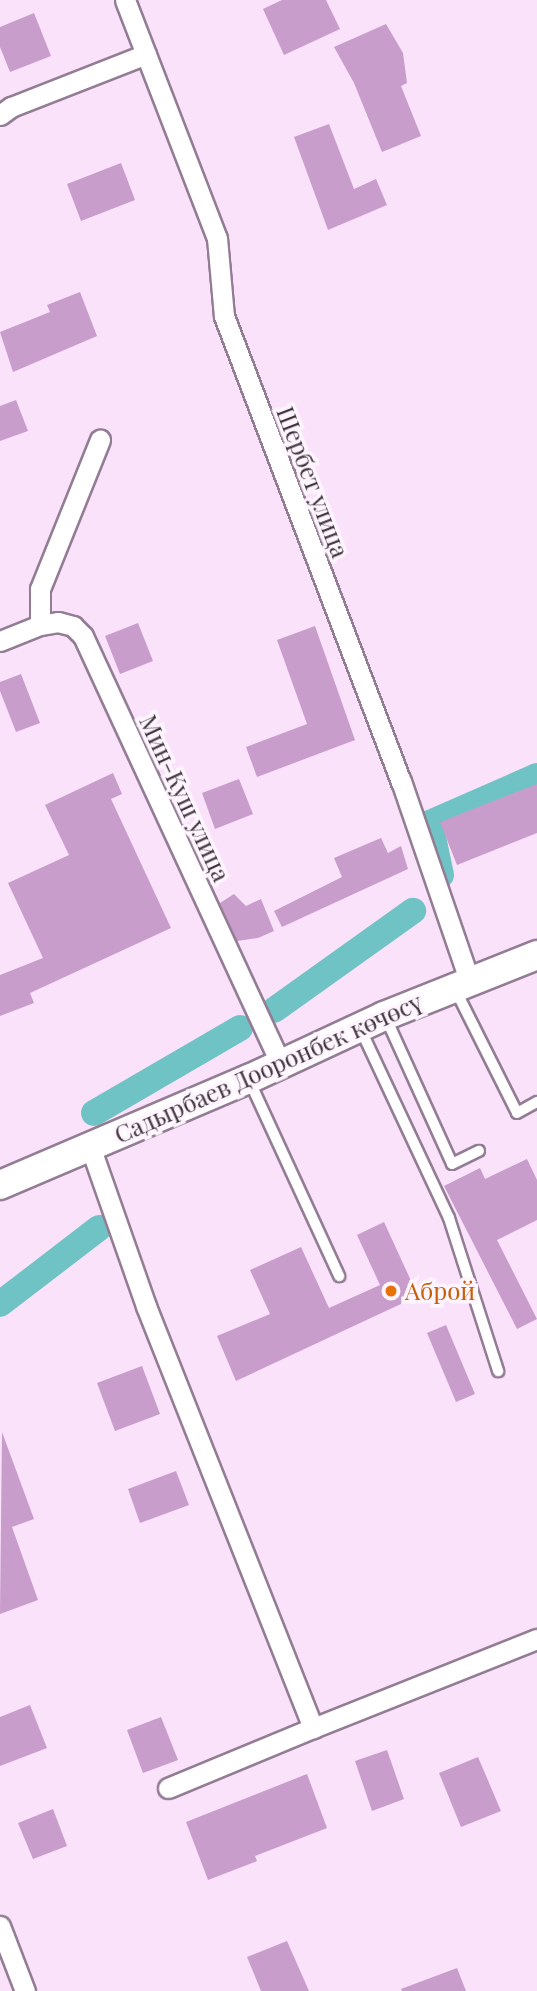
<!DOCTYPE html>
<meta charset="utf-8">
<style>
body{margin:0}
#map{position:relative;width:537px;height:1991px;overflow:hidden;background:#fae2fb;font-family:"Playfair Display",serif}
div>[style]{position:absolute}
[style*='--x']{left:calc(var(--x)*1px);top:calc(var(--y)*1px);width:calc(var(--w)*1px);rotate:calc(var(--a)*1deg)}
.canal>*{height:26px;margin:-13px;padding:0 13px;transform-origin:13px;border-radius:13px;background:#6fc3c4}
.building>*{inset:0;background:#c89ccb}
.roads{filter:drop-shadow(2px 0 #937d94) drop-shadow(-2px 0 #937d94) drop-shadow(0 2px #937d94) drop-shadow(0 -2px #937d94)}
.service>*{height:10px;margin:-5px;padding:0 5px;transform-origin:5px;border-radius:5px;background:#fff}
.minor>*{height:19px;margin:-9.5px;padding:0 9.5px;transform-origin:9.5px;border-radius:9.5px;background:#fff}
.secondary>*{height:28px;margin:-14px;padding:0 14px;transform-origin:14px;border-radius:14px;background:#fff}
.dots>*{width:19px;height:19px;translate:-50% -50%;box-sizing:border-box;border:4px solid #fef5ff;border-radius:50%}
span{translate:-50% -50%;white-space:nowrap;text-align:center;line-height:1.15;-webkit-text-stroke:7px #fef5ff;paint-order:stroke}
.street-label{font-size:24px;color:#3b323c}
.food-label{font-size:24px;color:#c56008}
.left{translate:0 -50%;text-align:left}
</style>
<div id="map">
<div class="canal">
<i style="--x:441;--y:875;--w:53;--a:-101.9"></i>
<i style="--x:430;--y:823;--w:117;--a:-23.7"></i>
<i style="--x:274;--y:1010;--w:171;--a:-35.5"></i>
<i style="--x:94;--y:1113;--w:169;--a:-30.2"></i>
<i style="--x:0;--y:1304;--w:125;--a:-37.5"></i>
</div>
<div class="building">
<i style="clip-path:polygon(282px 0,326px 0,340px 29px,284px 55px,263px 9px)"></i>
<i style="clip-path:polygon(34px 13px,51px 56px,10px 72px,0 47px,0 27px)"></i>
<i style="clip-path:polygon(386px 24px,403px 53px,407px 83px,401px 86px,421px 136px,382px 152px,354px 83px,334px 47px)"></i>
<i style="clip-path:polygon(329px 124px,354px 189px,376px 179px,387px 205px,328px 230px,294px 137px)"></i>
<i style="clip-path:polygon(121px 163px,135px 200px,81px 221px,67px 184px)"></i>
<i style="clip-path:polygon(80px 292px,97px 336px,13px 372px,0 332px,50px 312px,47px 305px)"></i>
<i style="clip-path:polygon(16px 400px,28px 431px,0 441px,0 406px)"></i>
<i style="clip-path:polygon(138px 623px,153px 661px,120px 674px,105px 636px)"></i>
<i style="clip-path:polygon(315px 626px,355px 740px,257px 777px,246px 747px,307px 724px,277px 640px)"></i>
<i style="clip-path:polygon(21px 674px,40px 723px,16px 732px,0 691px,0 682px)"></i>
<i style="clip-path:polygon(113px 773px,122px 794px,111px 799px,171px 928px,30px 993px,34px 1003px,0 1016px,0 975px,43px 958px,8px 883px,69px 855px,45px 805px)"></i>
<i style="clip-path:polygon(239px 779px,253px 814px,215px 829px,202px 793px)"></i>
<i style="clip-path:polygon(537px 784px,537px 833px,457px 865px,440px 822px)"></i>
<i style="clip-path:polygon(381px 838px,388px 853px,401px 846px,408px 869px,282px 927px,274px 911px,342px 877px,334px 858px)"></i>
<i style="clip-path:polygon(234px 894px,246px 906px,261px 899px,274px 931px,258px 938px,237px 941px,220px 903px)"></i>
<i style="clip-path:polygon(527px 1159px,537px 1180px,537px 1220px,497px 1240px,537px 1319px,517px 1329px,444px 1186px,480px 1168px,485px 1179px)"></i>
<i style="clip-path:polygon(384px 1222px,418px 1296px,236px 1381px,217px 1336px,270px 1314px,250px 1270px,301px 1247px,329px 1308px,380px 1285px,357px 1235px)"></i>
<i style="clip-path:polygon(446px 1325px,475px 1394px,456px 1402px,427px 1333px)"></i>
<i style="clip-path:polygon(142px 1366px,160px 1414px,115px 1431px,97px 1383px)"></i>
<i style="clip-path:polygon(2px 1432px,34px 1519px,12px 1527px,38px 1600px,0 1614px)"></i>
<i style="clip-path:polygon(176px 1471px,189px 1505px,140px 1523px,128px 1489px)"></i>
<i style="clip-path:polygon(30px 1705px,47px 1748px,0 1766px,0 1717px)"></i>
<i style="clip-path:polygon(161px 1717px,178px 1760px,143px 1773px,127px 1730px)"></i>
<i style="clip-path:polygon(387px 1750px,404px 1799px,372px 1811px,355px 1761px)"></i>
<i style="clip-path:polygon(478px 1757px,501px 1811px,461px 1827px,439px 1773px)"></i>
<i style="clip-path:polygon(307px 1774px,327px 1828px,255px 1856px,257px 1861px,208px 1880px,186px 1822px)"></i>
<i style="clip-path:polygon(53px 1809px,67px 1846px,33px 1859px,18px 1823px)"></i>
<i style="clip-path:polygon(287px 1941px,309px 1991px,261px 1991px,247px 1957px)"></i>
<i style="clip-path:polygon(457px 1968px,466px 1991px,402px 1991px,401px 1989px)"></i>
</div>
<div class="roads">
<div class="service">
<i style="--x:456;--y:991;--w:136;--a:63.4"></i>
<i style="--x:517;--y:1113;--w:23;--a:-29"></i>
<i style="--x:385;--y:1016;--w:162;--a:65.6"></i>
<i style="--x:452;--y:1164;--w:30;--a:-26"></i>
<i style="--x:360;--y:1028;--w:210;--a:64.9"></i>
<i style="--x:449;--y:1218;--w:161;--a:72.2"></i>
<i style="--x:249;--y:1080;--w:216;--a:65.3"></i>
</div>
<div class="minor">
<i style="--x:125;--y:0;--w:255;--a:68.9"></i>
<i style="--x:217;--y:238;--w:78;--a:84.9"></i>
<i style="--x:224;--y:316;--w:498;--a:69.2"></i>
<i style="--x:401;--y:781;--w:210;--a:71.1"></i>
<i style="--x:0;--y:115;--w:14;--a:-36"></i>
<i style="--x:11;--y:107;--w:145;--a:-21.4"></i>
<i style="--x:40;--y:625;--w:36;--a:-90"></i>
<i style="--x:40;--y:589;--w:161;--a:-68.1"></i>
<i style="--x:0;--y:641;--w:43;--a:-21.8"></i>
<i style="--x:40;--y:625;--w:18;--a:-9"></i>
<i style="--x:58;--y:622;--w:16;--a:15"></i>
<i style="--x:73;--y:626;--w:14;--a:45"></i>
<i style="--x:83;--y:636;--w:470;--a:65.2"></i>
<i style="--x:90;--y:1146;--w:170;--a:70.7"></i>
<i style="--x:146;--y:1306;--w:454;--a:68.4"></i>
<i style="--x:313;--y:1728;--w:241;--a:-21.7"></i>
<i style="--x:168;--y:1788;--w:157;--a:-22.5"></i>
<i style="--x:0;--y:1926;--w:70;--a:69"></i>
</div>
<div class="secondary">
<i style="--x:0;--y:1185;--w:271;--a:-23.1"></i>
<i style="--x:249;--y:1079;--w:149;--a:-25"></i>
<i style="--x:384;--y:1016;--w:165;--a:-21.7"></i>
</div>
</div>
<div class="dots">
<i style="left:391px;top:1291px;background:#e8710a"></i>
</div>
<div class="street-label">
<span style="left:313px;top:482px;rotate:69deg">Шербет улица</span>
<span style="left:185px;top:798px;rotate:65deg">Мин-Куш улица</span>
<span style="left:268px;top:1068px;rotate:-24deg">Садырбаев Дооронбек көчөсү</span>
</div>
<div class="food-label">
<span class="left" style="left:405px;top:1291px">Аброй</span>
</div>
</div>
